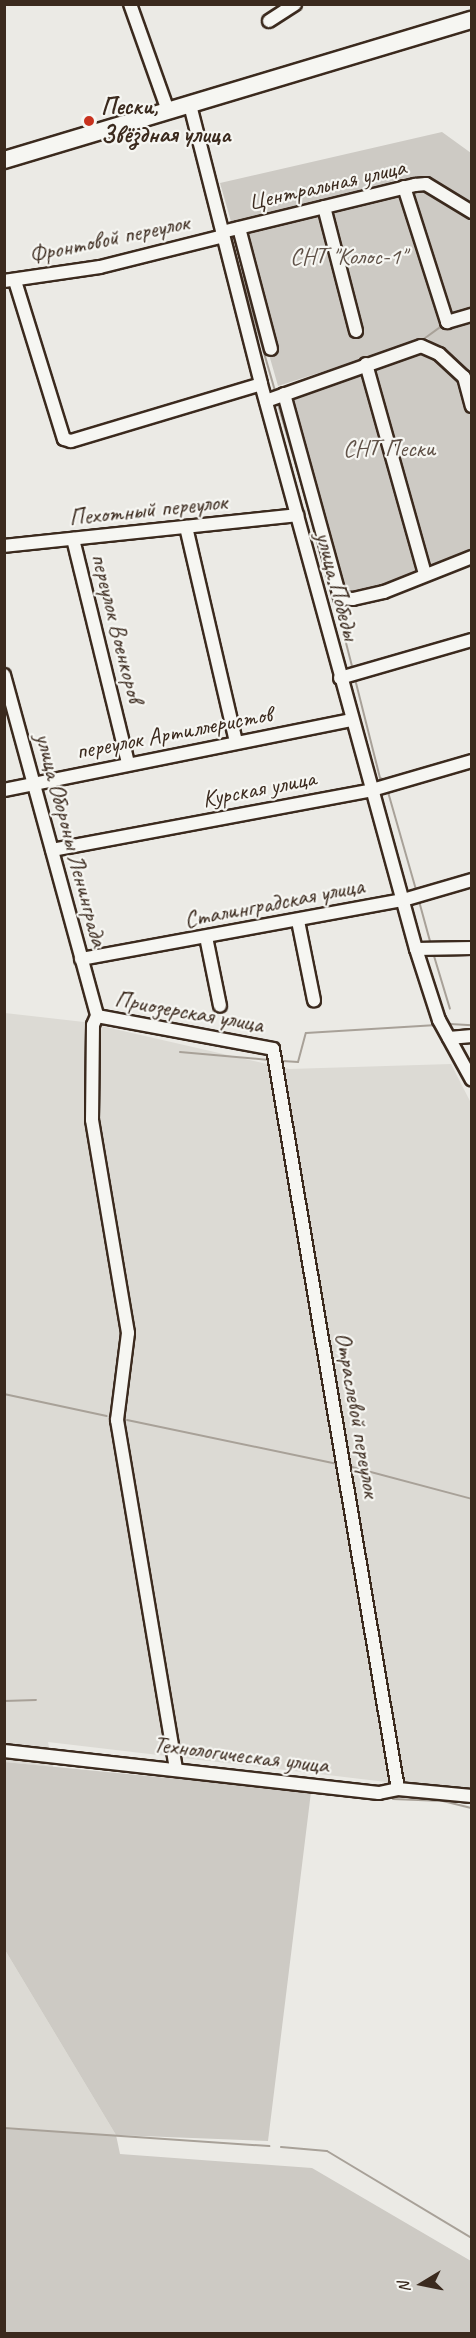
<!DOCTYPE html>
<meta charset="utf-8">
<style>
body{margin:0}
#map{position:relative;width:476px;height:2338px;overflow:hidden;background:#ebeae5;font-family:Caveat,sans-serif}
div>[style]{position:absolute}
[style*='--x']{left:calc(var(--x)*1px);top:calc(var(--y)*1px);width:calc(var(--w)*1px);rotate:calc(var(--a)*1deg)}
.built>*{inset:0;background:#dcdad4}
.green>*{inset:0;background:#cdcac4}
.stream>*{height:2px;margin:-1px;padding:0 1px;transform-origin:1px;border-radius:1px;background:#a8a198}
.roads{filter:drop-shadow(2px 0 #3b2a1e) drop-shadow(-2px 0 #3b2a1e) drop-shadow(0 2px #3b2a1e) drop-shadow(0 -2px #3b2a1e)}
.minor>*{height:12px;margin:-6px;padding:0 6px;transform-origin:6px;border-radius:6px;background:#f6f6f2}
.major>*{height:16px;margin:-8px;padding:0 8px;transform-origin:8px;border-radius:8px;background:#f6f6f2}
.dots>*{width:16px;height:16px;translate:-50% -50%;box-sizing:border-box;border:3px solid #f6f6f2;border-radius:50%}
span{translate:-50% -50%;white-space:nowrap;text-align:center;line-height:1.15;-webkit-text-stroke:4.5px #f6f6f2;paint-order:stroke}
.poi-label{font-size:24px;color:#3b2a1e;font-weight:700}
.left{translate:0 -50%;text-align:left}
.street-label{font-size:24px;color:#3b2a1e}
.park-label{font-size:24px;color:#605248}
.frame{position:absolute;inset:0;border:6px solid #3b2a1e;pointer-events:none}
.north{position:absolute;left:392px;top:2254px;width:60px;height:60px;-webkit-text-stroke:4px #f6f6f2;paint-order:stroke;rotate:260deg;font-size:16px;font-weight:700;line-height:24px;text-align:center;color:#3b2a1e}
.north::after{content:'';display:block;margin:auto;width:21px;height:27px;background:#3b2a1e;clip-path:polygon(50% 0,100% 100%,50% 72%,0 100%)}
</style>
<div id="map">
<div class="built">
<i style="clip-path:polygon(5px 1013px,84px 1022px,289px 1069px,451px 1064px,472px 1105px,471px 1792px,48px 1742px,53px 1767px,5px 1762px)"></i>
<i style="clip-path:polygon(5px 1950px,116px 2135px,5px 2129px)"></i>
</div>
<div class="green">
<i style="clip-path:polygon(442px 132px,471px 153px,471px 375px,427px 338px,278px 386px,220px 183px)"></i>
<i style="clip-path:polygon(431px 351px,472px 382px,471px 554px,382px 588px,344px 595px,290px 396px,408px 353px)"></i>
<i style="clip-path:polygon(5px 1762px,311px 1792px,268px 2141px,116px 2135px,120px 2154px,312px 2168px,471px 2261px,471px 2333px,5px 2333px,5px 2129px,116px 2135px,5px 1950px)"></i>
</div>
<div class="stream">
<i style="--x:219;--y:192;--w:35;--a:75"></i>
<i style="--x:230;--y:235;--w:162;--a:73.9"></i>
<i style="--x:275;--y:391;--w:25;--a:-18"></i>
<i style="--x:453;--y:315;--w:21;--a:-25"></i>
<i style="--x:421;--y:341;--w:27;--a:-36"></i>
<i style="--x:277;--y:401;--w:142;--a:73.6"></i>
<i style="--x:335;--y:600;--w:72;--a:75.6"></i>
<i style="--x:355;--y:679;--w:102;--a:75.8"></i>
<i style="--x:380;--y:778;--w:5;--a:22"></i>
<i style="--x:388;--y:792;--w:105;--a:74"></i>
<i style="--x:419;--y:901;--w:46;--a:74.7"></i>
<i style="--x:434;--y:956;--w:55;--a:73.2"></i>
<i style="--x:450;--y:1024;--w:22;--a:3"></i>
<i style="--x:180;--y:1052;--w:89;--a:5.1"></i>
<i style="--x:283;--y:1061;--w:15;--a:4"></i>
<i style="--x:298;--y:1062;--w:30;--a:-75"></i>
<i style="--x:306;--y:1033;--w:131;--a:-3.5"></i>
<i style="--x:4;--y:1394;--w:105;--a:12.1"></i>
<i style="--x:127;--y:1420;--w:215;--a:11.8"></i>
<i style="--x:352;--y:1467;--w:124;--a:14.9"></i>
<i style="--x:4;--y:1701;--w:32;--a:-2"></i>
<i style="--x:393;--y:1799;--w:50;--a:2.3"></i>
<i style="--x:443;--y:1801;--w:30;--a:14"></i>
<i style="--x:4;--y:2128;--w:266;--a:3.9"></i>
<i style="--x:281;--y:2147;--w:46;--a:5"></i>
<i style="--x:327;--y:2151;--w:169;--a:31"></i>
</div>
<div class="roads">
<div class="minor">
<i style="--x:130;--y:4;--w:114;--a:70.4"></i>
<i style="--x:269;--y:21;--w:31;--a:-33"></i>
<i style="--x:190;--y:105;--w:288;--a:75.7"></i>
<i style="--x:261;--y:384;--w:586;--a:74.66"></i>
<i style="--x:416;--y:949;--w:75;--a:72.1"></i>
<i style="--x:439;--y:1020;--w:68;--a:61.2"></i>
<i style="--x:404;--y:187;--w:142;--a:72.3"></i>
<i style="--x:447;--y:322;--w:26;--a:-16"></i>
<i style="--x:324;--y:207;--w:128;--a:75.5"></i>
<i style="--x:239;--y:228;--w:125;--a:75.2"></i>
<i style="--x:222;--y:232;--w:199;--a:-13.7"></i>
<i style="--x:415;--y:185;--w:11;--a:-5"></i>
<i style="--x:426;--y:184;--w:54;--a:31.3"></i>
<i style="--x:4;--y:281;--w:97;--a:-8.3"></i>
<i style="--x:100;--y:267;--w:127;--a:-14.1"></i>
<i style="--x:15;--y:281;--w:165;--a:72.8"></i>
<i style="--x:64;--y:439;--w:7;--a:16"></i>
<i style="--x:71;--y:441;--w:198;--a:-16.7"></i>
<i style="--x:366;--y:364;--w:218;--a:74.3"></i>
<i style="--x:284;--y:394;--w:212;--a:74.6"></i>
<i style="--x:340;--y:598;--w:13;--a:4"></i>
<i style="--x:353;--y:599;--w:32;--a:-13"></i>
<i style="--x:384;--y:592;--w:95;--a:-21.7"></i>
<i style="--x:266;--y:401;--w:164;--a:-19.5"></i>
<i style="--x:421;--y:346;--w:20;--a:24"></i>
<i style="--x:439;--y:354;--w:34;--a:43"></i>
<i style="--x:464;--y:377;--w:30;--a:75"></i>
<i style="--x:186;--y:527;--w:221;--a:76.9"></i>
<i style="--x:73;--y:539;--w:231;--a:76.2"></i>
<i style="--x:4;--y:546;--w:295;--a:-6"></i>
<i style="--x:4;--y:675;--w:353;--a:74.7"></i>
<i style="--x:340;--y:678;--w:137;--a:-16.1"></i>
<i style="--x:4;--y:790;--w:355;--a:-11.4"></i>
<i style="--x:52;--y:850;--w:326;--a:-10.6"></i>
<i style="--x:372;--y:790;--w:104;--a:-16.2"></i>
<i style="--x:298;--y:921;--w:81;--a:78.6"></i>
<i style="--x:206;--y:937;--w:70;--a:78.5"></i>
<i style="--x:416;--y:949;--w:56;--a:-1"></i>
<i style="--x:81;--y:959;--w:327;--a:-10.4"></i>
<i style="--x:403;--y:900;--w:72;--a:-16.2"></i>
<i style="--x:97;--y:1016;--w:179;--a:10.6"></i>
<i style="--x:273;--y:1049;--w:750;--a:80.41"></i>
<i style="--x:97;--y:1016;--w:10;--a:114"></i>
<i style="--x:93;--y:1025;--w:95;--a:90.6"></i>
<i style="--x:92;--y:1120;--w:216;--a:80.4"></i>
<i style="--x:128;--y:1333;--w:88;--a:97.2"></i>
<i style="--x:117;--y:1420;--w:353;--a:80.4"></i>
<i style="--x:449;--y:1038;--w:23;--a:-5"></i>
<i style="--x:4;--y:1751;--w:377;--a:6.4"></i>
<i style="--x:379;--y:1793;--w:19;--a:-12"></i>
<i style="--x:398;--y:1789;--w:74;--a:5.4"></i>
</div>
<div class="major">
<i style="--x:4;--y:160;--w:488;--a:-16.7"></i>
</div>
</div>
<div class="dots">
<i style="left:89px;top:121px;background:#c8321e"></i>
</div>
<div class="poi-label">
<span class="left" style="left:101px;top:121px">Пески,<br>Звёздная улица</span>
</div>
<div class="street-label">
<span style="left:327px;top:185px;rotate:-13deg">Центральная улица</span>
<span style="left:109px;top:239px;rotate:-12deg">Фронтовой переулок</span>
<span style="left:148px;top:510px;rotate:-6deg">Пехотный переулок</span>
<span style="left:337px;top:586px;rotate:75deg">улица Победы</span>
<span style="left:117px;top:628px;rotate:76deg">переулок Военкоров</span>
<span style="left:174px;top:733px;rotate:-11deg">переулок Артиллеристов</span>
<span style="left:259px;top:789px;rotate:-11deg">Курская улица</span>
<span style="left:71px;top:840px;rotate:75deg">улица Обороны Ленинграда</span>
<span style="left:274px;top:903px;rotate:-11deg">Сталинградская улица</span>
<span style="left:189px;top:1012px;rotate:10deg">Приозерская улица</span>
<span style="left:357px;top:1415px;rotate:80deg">Отраслевой переулок</span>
<span style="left:241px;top:1755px;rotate:7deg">Технологическая улица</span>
</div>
<div class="park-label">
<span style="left:348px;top:257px">СНТ "Колос-1"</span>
<span style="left:389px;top:449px">СНТ Пески</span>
</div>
<div class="frame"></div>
<div class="north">N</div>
</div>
